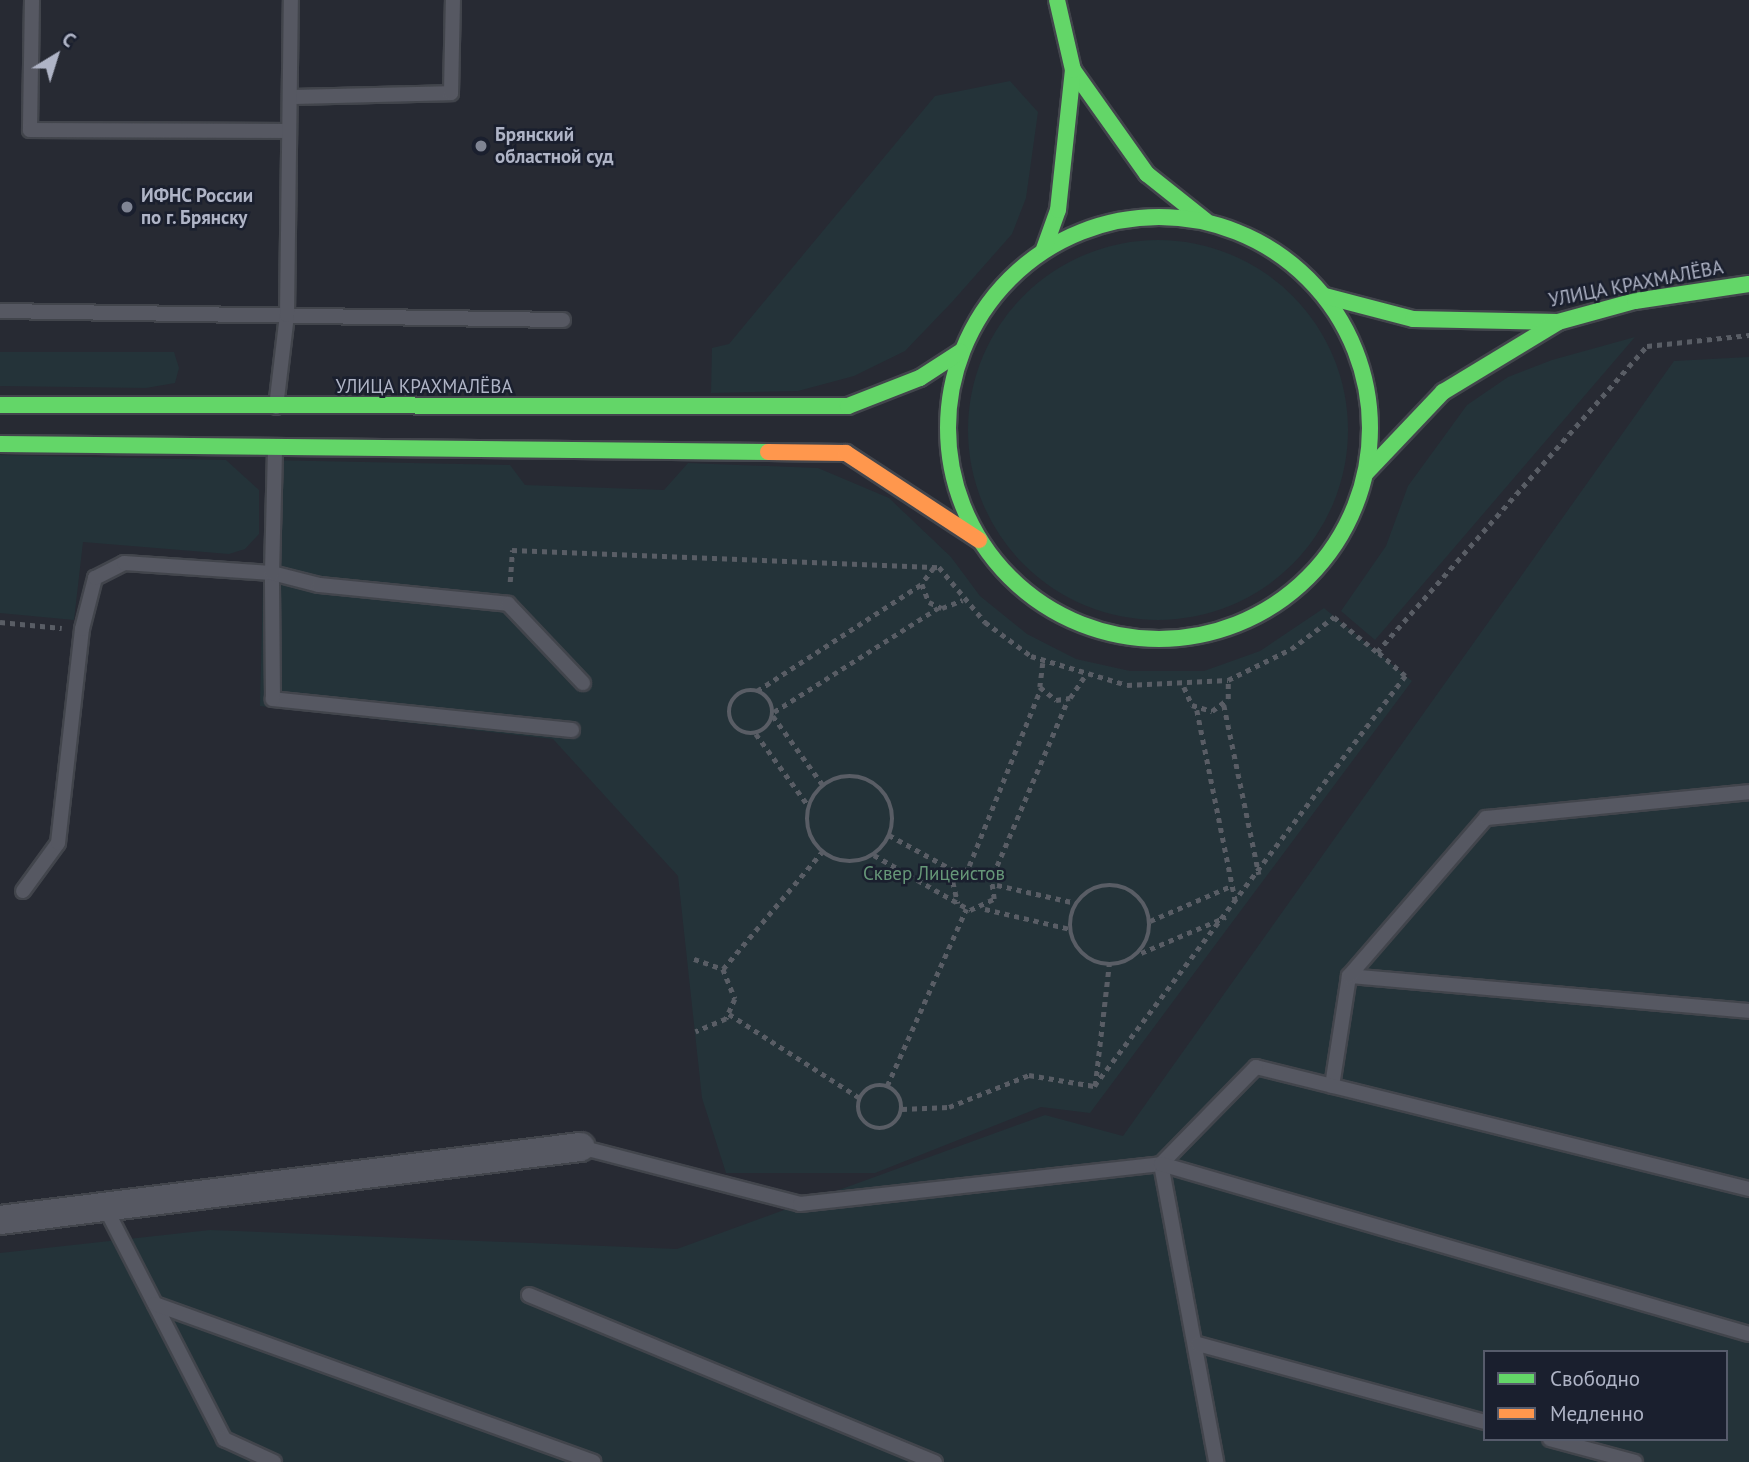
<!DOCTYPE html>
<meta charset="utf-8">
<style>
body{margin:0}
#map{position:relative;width:1749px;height:1462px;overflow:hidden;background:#272a33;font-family:"PT Sans",sans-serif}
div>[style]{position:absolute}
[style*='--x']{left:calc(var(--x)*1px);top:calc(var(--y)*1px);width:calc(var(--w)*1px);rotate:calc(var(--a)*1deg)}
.green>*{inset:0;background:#243339}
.round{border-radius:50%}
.path>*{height:4.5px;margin-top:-2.25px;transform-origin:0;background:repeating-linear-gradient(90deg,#595d65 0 5px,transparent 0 10px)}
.path>.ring{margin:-2.25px;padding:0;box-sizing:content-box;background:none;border:4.5px solid #595d65;border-radius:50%}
.roads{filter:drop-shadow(2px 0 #42454c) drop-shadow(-2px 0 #42454c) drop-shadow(0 2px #42454c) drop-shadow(0 -2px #42454c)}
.lane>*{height:14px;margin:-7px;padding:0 7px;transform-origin:7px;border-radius:7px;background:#565862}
.street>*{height:28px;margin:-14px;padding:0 14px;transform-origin:14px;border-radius:14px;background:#565862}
.fast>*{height:16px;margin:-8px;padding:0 8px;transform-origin:8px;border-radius:8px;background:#63d668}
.fast>.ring{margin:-8px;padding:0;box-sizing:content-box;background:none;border:16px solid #63d668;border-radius:50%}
.slow>*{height:16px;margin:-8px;padding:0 8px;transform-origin:8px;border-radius:8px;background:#ff974d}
.dots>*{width:19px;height:19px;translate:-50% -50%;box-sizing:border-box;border:4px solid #1a1f2e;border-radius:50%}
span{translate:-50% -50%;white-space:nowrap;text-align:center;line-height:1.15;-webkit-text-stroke:5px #1a1f2e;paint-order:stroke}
.poi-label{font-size:19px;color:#afb4c6;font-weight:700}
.left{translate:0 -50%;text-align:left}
.street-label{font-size:19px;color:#afb4c6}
.park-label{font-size:19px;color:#669778}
.legend{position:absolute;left:1483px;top:1350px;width:245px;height:91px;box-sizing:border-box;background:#1a1f2e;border:2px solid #565b6b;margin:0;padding:9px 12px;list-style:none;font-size:21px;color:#afb4c6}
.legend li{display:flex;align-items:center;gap:14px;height:35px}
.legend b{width:35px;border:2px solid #565b6b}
.north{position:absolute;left:21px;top:21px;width:70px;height:70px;-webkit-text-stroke:5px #1a1f2e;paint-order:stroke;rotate:38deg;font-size:19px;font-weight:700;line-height:28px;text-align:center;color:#afb4c6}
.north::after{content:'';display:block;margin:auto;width:24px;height:32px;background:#afb4c6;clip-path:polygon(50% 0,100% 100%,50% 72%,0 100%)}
</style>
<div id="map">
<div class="green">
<i style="clip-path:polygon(1010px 81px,1038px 112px,1026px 198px,1012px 234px,952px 302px,905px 351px,854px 376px,798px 391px,711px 393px,712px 348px,729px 344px,935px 96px)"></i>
<i class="round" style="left:968px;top:240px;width:380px;height:380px"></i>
<i style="clip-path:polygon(1635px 337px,1375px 640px,1341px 611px,1386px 546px,1408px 486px,1467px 405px,1508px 377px,1552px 360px)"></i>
<i style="clip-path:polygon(0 352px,174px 352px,179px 368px,175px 383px,146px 388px,0 386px)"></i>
<i style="clip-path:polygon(evenodd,1749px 357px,1749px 1462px,0 1462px,0 1253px,210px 1230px,677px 1249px,1045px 1115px,1123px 1136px,1674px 361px,1749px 357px,1485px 1352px,1726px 1352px,1726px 1439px,1485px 1439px,1485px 1352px)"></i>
<i style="clip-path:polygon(0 455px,226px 460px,259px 490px,259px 534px,245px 549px,229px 554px,83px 542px,74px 620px,0 613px)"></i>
<i style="clip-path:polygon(266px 460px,510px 465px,525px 485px,664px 490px,688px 463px,818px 468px,889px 498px,951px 557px,980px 596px,1027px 634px,1076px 659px,1130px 671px,1204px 671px,1260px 651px,1324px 608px,1412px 681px,1090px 1113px,1041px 1107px,875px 1173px,726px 1173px,702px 1098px,678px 876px,553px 739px,260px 706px)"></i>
</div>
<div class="path">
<i style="--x:934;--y:568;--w:20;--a:127"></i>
<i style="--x:922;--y:584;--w:19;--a:69"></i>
<i style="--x:929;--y:602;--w:14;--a:25"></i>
<i style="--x:942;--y:608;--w:22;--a:-21"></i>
<i style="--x:510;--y:582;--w:32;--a:-86"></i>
<i style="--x:512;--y:550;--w:427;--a:2.3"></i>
<i style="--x:939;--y:567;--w:72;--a:50.1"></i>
<i style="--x:985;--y:622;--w:57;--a:36.5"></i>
<i style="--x:1031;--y:656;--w:100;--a:16.8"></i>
<i style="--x:1127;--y:685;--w:101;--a:-2.8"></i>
<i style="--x:1228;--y:680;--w:70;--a:-26.2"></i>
<i style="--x:1291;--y:649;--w:54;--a:-36.7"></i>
<i style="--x:1334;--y:617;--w:55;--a:39.1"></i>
<i style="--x:1377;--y:652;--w:408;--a:-48.6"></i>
<i style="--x:1647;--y:346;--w:103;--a:-6.2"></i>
<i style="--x:0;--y:622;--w:62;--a:5.5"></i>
<i style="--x:1043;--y:663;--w:24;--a:97"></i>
<i style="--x:1040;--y:687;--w:21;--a:39"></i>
<i style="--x:1056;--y:700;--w:14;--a:-8"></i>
<i style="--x:1070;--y:698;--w:25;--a:-56"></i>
<i style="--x:1184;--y:687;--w:20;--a:66"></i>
<i style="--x:1192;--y:705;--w:21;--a:17"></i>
<i style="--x:1212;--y:711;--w:20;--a:-37"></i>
<i style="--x:1228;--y:699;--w:19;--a:-90"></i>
<i class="ring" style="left:729px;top:690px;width:39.5px;height:39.5px"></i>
<i style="--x:757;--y:691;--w:197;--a:-33"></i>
<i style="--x:1224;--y:705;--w:173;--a:78.3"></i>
<i style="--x:1197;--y:710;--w:198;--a:78.6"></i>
<i style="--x:774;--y:712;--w:194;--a:-32.4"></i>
<i style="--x:773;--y:716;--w:85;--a:54.1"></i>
<i style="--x:756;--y:734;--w:88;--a:53.8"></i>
<i class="ring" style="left:807px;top:776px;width:81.5px;height:81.5px"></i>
<i style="--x:889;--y:835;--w:79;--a:28.8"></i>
<i style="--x:874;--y:855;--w:111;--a:29.8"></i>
<i style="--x:970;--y:910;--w:26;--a:-25"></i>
<i style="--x:994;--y:899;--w:28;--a:-98"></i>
<i style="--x:990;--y:871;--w:28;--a:-178"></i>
<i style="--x:962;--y:870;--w:15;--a:127"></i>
<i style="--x:953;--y:882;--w:22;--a:77"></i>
<i style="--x:969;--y:866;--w:192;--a:-68"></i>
<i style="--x:993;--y:875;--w:191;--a:-66.9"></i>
<i class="ring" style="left:1070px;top:885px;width:75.5px;height:75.5px"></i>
<i style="--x:997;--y:885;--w:81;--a:12.8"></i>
<i style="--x:985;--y:909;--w:87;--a:13.2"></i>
<i style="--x:1150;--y:921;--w:90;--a:-23.4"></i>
<i style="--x:1141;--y:953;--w:92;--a:-23"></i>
<i style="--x:694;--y:959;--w:31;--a:19"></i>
<i style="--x:723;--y:969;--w:32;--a:68"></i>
<i style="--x:735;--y:999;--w:22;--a:114"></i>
<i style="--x:726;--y:1019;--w:33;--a:157"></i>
<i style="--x:723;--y:969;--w:153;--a:-49.8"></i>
<i style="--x:729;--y:1014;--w:156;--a:32.7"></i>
<i class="ring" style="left:858px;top:1085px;width:39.5px;height:39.5px"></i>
<i style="--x:887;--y:1086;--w:194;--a:-65.9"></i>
<i style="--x:1095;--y:1086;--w:122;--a:-83.4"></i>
<i style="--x:902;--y:1109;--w:47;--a:-2.4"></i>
<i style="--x:949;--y:1107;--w:86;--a:-21.8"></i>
<i style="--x:1029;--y:1075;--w:66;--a:9.6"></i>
<i style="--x:1094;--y:1086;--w:515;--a:-52.82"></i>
<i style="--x:1405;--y:676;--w:37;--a:-139"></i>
</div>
<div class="roads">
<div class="lane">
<i style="--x:32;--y:0;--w:130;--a:90.9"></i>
<i style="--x:30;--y:130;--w:259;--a:0.2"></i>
<i style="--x:290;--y:97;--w:161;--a:-1.4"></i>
<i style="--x:451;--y:93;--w:93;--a:-88.8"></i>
<i style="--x:0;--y:311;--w:563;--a:0.92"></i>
<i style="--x:276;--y:407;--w:93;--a:-83.2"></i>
<i style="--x:287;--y:315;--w:315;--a:-89.3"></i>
<i style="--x:572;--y:730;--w:301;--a:-174.1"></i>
<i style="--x:273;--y:699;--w:126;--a:-90.5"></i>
<i style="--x:272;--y:573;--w:49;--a:14.3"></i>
<i style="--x:319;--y:585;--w:190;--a:5.7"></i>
<i style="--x:508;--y:604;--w:109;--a:46.5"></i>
<i style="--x:23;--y:891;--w:59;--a:-53.9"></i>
<i style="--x:58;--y:843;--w:215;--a:-83.6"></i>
<i style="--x:82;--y:629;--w:53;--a:-75.7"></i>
<i style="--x:95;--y:578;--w:33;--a:-27"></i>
<i style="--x:124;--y:563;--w:148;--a:3.9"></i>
<i style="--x:272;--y:573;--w:125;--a:-88.6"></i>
<i style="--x:1349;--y:976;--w:402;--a:5"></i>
<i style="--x:1332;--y:1086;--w:111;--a:-81.2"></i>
<i style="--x:1349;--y:976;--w:209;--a:-49.1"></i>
<i style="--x:1486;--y:818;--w:264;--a:-5.6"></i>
<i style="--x:580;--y:1147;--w:227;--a:14.5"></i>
<i style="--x:800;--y:1204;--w:363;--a:-6.3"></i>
<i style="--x:1161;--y:1164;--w:303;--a:79.5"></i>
<i style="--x:1749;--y:1189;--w:508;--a:-166.1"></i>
<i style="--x:1256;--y:1067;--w:136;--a:134.4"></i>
<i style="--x:1161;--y:1164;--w:612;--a:16.13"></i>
<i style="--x:106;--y:1209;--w:259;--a:62.8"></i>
<i style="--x:224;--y:1439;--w:55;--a:24.7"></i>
<i style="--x:529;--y:1295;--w:439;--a:22.4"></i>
<i style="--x:155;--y:1304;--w:466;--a:19.8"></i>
<i style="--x:1198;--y:1344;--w:297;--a:15.2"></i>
<i style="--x:1550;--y:1439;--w:88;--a:15.1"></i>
</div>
<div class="street">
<i style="--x:0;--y:1220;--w:585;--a:-7.17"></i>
</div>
<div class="fast">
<i style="--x:1073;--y:70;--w:128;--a:54.6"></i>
<i style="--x:1147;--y:174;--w:75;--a:38.5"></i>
<i class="ring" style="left:948px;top:217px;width:406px;height:406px"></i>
<i style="--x:1044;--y:249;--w:41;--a:-70.3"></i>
<i style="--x:1058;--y:210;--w:141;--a:-83.9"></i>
<i style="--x:1073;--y:70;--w:72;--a:-102.9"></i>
<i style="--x:1325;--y:296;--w:91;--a:14.6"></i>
<i style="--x:1413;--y:319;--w:145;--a:1.2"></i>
<i style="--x:1558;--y:322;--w:80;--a:-15.3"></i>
<i style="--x:1635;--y:301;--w:115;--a:-8.5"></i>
<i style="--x:0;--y:405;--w:848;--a:0.07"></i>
<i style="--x:848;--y:406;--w:77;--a:-21.3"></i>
<i style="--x:920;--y:378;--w:48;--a:-33"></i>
<i style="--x:0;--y:444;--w:768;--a:0.6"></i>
<i style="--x:1366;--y:473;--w:112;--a:-46.5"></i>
<i style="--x:1443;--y:392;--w:133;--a:-31.2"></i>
</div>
<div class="slow">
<i style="--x:768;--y:452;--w:78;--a:0.7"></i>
<i style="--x:846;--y:453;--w:159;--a:33.2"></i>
</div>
</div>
<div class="dots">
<i style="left:481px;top:146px;background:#7f8493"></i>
<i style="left:127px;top:207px;background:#7f8493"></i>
</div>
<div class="poi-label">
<span class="left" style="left:495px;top:146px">Брянский<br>областной суд</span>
<span class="left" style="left:141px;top:207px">ИФНС России<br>по г. Брянску</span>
</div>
<div class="street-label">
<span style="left:1636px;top:284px;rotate:-11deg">УЛИЦА КРАХМАЛЁВА</span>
<span style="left:424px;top:387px">УЛИЦА КРАХМАЛЁВА</span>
</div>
<div class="park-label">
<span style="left:934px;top:874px">Сквер Лицеистов</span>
</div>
<ul class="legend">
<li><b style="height:9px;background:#63d668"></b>Свободно</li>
<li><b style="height:9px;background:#ff974d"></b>Медленно</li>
</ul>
<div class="north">С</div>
</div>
